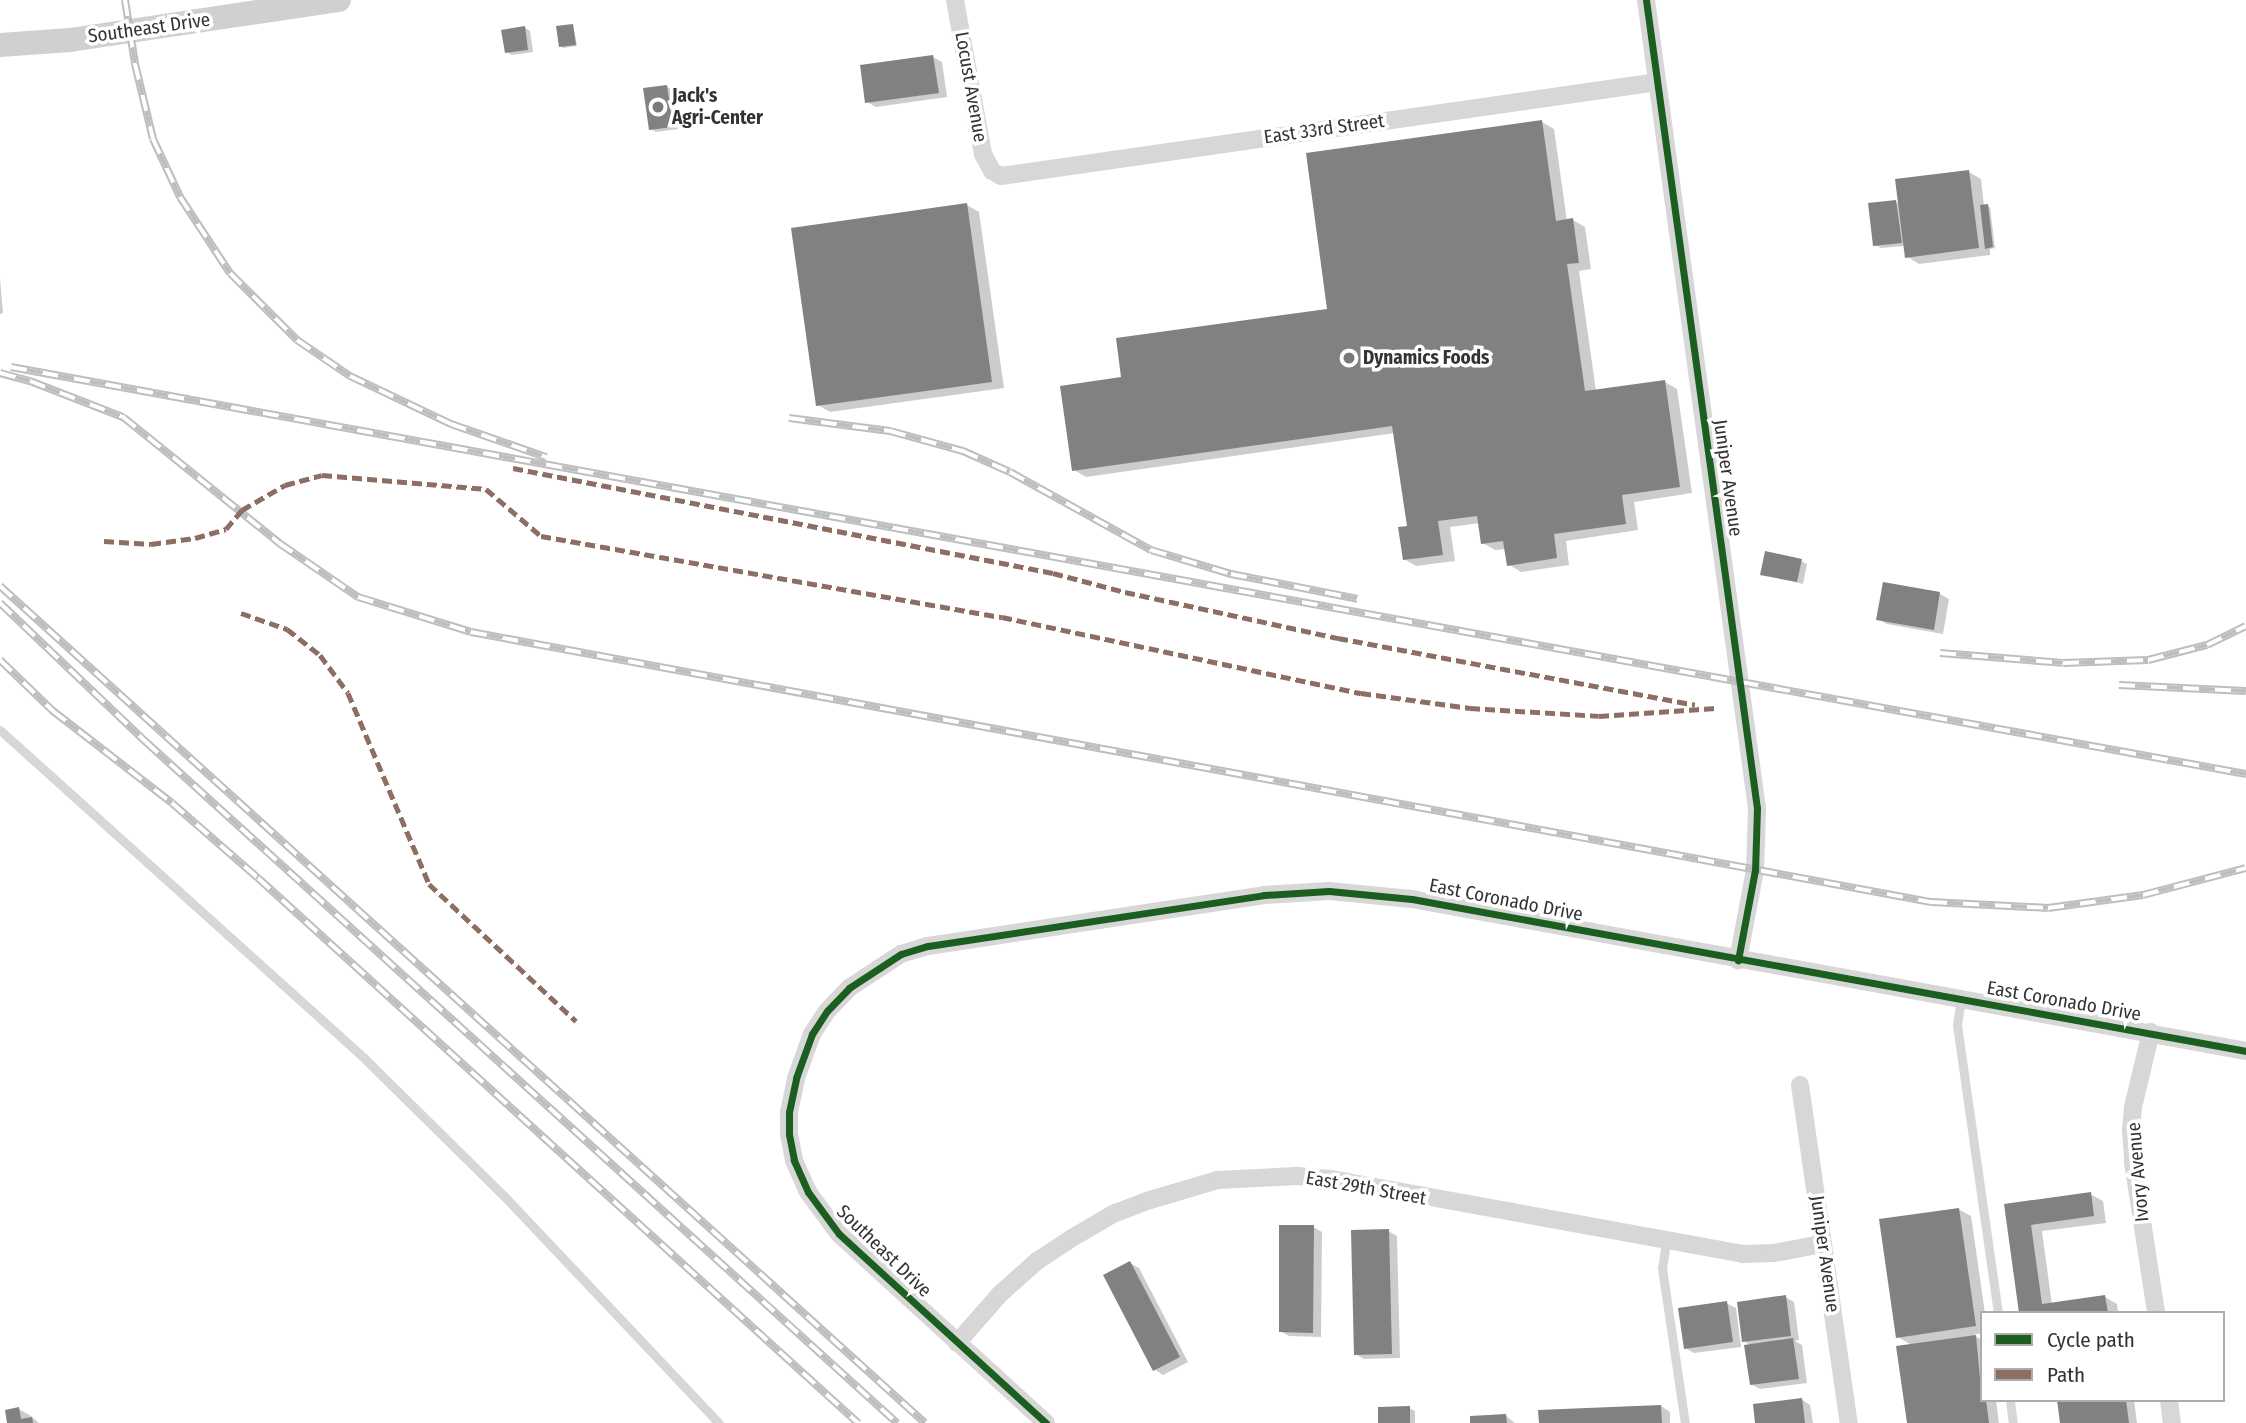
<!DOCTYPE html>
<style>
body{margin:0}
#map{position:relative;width:2246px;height:1423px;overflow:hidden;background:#fff;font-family:"Fira Sans Condensed",sans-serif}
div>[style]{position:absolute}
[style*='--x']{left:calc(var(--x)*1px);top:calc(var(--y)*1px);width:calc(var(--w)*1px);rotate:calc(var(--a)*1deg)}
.shadow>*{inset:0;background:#0003}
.building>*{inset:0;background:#818181}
.lane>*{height:9px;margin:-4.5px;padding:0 4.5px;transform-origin:4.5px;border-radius:4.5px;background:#d7d7d7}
.street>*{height:18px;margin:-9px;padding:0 9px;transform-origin:9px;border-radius:9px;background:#d7d7d7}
.secondary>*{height:24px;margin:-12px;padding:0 12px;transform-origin:12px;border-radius:12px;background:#d0d0d0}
.rail>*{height:8px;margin-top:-4px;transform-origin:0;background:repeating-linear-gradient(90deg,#fff 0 16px,#bebebe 0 32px);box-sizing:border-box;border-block:2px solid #bebebe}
.quiet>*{height:5px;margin-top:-2.5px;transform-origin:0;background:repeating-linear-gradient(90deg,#8d6e63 0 10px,transparent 0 15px)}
.cycleway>*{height:7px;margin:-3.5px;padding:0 3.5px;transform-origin:3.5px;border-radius:3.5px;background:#1b5e20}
.dots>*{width:19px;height:19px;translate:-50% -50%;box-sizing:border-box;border:4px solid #fff;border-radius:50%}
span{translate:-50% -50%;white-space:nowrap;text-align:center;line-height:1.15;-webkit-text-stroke:7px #fff;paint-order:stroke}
.street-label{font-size:19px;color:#333}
.poi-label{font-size:19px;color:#333;font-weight:700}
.left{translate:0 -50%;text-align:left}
.legend{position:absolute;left:1980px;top:1311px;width:245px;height:91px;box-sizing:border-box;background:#fff;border:2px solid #adadad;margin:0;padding:9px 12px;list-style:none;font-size:21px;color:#333}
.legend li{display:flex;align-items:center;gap:14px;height:35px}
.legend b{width:35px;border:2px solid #adadad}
</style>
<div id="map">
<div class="shadow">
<i style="clip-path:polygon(573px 25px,577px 46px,563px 48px,561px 46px)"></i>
<i style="clip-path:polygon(525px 28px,530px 31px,533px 52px,512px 55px,506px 52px)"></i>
<i style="clip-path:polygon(933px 57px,942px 62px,947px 97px,876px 107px,867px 102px)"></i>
<i style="clip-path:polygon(667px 87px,673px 90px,678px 129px,656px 132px,651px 129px)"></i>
<i style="clip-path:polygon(1542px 122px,1554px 129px,1567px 221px,1573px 220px,1585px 227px,1591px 269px,1579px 271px,1596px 391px,1665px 382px,1677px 389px,1692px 493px,1634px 502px,1638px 530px,1566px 541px,1569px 565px,1521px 572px,1508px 564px,1506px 549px,1495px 550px,1483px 543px,1480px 523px,1450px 527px,1455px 561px,1416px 566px,1404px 559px,1408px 527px,1395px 433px,1086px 477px,1074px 470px,1123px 379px,1329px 310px)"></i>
<i style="clip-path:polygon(1969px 172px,1981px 179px,1984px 206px,1990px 207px,1995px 248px,1990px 249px,1990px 255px,1919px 264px,1906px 256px,1905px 246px,1881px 248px,1875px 245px,1896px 202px,1900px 204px)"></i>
<i style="clip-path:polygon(967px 205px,979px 212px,1004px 388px,830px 412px,818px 405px)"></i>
<i style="clip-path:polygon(0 278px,3px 313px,0 314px)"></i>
<i style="clip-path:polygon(1801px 561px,1807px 564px,1803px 584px,1762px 574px)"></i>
<i style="clip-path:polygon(1884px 584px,1940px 594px,1949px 599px,1943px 634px,1887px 624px,1878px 619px)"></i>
<i style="clip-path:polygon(2090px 1194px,2103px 1201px,2106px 1223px,2042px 1231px,2052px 1305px,2105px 1297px,2117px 1304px,2118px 1313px,2021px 1313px,2006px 1205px)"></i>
<i style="clip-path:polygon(1958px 1209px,1971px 1216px,1985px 1313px,1982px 1313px,1982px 1333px,1973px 1335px,1982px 1340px,1982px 1400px,1996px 1400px,1999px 1423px,1909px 1423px,1913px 1346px,1898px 1337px)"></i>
<i style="clip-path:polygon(1313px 1227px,1322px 1232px,1321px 1337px,1289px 1336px,1280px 1331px)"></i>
<i style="clip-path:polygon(1388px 1231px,1397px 1236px,1400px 1358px,1364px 1359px,1355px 1354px)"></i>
<i style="clip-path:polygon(1130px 1263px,1139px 1268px,1188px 1362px,1163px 1375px,1154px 1369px)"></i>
<i style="clip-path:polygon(1785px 1297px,1794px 1302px,1799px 1340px,1795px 1341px,1802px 1345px,1807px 1383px,1760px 1389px,1751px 1384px,1751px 1346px,1744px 1341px)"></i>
<i style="clip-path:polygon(1726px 1303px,1736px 1308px,1741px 1347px,1694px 1353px,1685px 1348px)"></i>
<i style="clip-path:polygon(1801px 1399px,1810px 1405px,1813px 1423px,1757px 1423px)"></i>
<i style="clip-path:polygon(2059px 1400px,2134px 1400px,2137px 1423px,2062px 1423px)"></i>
<i style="clip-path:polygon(1661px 1406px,1670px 1412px,1670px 1423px,1539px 1423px)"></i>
<i style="clip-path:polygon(1409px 1408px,1415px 1411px,1415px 1423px,1380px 1423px)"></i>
<i style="clip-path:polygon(19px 1409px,31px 1416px,39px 1423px,9px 1423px)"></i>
<i style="clip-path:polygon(1506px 1416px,1515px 1423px,1472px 1423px)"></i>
</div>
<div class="building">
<i style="clip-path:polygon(573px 24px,576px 45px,559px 47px,556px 26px)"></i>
<i style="clip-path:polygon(525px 26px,528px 50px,505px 53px,501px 30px)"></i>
<i style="clip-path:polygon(933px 55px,939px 93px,865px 103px,860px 65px)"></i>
<i style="clip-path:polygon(667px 85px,673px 127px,649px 130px,643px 88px)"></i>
<i style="clip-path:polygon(1542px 120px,1556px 221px,1573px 218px,1579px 263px,1567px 264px,1585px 391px,1665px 380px,1680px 487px,1622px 495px,1626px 524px,1554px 534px,1557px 558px,1507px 566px,1503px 541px,1481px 544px,1477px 516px,1438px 521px,1443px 555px,1403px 560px,1398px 527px,1407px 526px,1392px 426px,1072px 471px,1060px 386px,1121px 377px,1116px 338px,1327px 309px,1306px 153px)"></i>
<i style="clip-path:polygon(1969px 170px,1979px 248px,1905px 258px,1895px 179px)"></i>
<i style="clip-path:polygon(1896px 200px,1902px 243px,1873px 246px,1868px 203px)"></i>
<i style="clip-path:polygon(967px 203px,992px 382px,816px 406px,791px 228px)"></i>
<i style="clip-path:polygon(1988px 204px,1993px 247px,1985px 249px,1980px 205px)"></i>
<i style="clip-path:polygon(1765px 551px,1802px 559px,1797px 582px,1760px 575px)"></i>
<i style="clip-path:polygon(1883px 582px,1940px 592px,1934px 630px,1876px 620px)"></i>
<i style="clip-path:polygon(2091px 1192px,2094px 1216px,2031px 1225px,2042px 1304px,2105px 1295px,2108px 1313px,2019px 1313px,2004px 1204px)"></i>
<i style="clip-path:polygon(1959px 1208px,1976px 1326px,1896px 1338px,1879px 1219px)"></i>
<i style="clip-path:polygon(1279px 1225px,1314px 1225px,1313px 1333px,1279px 1332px)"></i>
<i style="clip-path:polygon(1389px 1229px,1392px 1354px,1354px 1355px,1351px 1230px)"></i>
<i style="clip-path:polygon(1130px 1261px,1180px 1357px,1153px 1371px,1103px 1275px)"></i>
<i style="clip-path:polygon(1786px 1295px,1791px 1336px,1742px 1342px,1737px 1302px)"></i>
<i style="clip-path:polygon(1727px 1301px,1733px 1342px,1684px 1349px,1678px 1308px)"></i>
<i style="clip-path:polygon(1976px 1335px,1982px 1400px,1986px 1400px,1989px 1423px,1907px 1423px,1896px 1346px)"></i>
<i style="clip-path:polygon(1793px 1338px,1799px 1379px,1750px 1385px,1744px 1345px)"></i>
<i style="clip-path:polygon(1802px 1398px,1805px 1423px,1755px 1423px,1753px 1404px)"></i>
<i style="clip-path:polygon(2057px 1400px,2126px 1400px,2129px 1423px,2060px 1423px)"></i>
<i style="clip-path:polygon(1661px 1405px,1662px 1423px,1539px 1423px,1538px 1410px)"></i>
<i style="clip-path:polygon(1410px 1406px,1410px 1423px,1378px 1423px,1378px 1407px)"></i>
<i style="clip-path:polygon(19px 1407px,21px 1419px,32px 1417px,33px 1423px,7px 1423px,5px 1410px)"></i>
<i style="clip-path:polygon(1506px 1414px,1507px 1423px,1470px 1423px,1470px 1416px)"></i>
</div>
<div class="lane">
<i style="--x:0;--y:730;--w:491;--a:42"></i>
<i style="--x:365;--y:1059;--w:198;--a:44.6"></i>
<i style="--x:506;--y:1198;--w:310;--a:46.6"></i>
<i style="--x:1961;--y:999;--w:26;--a:99"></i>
<i style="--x:1957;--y:1025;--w:291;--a:81.9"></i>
<i style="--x:1666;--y:1241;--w:27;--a:98"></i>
<i style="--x:1662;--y:1268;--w:157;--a:81.6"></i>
<i style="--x:2010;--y:1400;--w:23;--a:83"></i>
</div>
<div class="street">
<i style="--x:955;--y:0;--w:157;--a:79.7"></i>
<i style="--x:983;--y:154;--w:19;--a:62"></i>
<i style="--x:992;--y:171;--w:10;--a:29"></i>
<i style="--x:1001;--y:176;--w:663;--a:-8.15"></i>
<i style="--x:1646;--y:0;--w:816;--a:82.18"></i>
<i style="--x:1757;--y:808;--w:62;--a:91.8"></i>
<i style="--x:1755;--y:870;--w:92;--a:100.7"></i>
<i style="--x:2151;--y:1032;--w:77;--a:103.5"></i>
<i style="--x:2133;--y:1107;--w:23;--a:95"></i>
<i style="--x:2131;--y:1130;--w:32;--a:86"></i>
<i style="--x:2133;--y:1162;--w:153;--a:81.3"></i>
<i style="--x:1800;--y:1085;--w:342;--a:81.8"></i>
<i style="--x:957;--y:1343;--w:65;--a:-48.7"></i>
<i style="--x:1000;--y:1294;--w:50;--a:-41.7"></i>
<i style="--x:1037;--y:1261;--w:42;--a:-33.3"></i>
<i style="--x:1072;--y:1238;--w:48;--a:-30.3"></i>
<i style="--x:1113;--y:1214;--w:40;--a:-21"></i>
<i style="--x:1150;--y:1200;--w:71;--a:-16.4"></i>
<i style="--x:1218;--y:1180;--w:79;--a:-2.9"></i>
<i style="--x:1297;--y:1176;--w:34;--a:5"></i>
<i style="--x:1331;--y:1179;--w:418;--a:10.3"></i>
<i style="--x:1742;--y:1254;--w:32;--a:-2"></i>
<i style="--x:1774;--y:1253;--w:50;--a:-10.4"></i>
<i style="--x:2169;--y:1400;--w:23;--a:83"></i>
<i style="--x:1046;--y:1423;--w:280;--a:-137.6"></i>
<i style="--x:839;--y:1234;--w:52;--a:-126.4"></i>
<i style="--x:808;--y:1192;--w:35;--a:-114"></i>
<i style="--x:794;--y:1160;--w:26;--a:-101"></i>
<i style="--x:789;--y:1134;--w:22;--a:-90"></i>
<i style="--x:789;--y:1112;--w:35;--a:-78"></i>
<i style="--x:796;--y:1078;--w:47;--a:-70"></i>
<i style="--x:812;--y:1034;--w:27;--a:-57"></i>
<i style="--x:827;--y:1011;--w:32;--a:-46"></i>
<i style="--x:849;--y:988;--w:62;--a:-33.2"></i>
<i style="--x:901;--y:954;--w:28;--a:-17"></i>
<i style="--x:928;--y:946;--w:340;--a:-8.6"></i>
<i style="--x:1264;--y:895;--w:65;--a:-3.5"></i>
<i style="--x:1329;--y:891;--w:83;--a:5.5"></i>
<i style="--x:1412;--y:899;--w:848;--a:10.33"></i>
</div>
<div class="secondary">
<i style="--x:0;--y:45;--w:70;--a:-4.1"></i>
<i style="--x:70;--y:40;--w:272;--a:-8.5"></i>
</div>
<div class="rail">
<i style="--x:125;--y:0;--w:65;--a:81.1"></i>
<i style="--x:135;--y:64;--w:77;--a:76.5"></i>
<i style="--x:153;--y:139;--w:64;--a:65"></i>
<i style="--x:180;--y:197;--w:91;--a:56.7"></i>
<i style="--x:230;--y:273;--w:95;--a:45"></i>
<i style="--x:297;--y:340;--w:64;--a:34.2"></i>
<i style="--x:350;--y:376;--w:112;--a:25.4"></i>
<i style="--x:451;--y:424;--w:101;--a:19.2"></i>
<i style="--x:11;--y:367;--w:2272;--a:10.32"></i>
<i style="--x:0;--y:373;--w:31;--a:15"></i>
<i style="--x:30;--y:381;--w:100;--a:21.2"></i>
<i style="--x:123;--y:417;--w:201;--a:38.9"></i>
<i style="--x:279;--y:543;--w:96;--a:34.4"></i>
<i style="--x:358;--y:597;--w:118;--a:17.2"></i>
<i style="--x:471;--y:632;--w:1485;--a:10.48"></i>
<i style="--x:1931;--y:902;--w:117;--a:2.9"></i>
<i style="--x:2048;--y:908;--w:96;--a:-7.8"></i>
<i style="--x:2143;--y:895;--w:106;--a:-14.7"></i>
<i style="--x:789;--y:418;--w:102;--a:7.3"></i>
<i style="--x:890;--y:431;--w:76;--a:15.3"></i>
<i style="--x:963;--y:451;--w:51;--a:24.1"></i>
<i style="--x:1010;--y:472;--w:161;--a:29"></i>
<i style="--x:1151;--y:550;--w:84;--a:16.7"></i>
<i style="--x:1231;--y:574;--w:129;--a:11.1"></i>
<i style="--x:0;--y:586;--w:1247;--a:42.14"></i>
<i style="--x:0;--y:603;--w:202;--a:43.6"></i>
<i style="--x:146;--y:742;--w:1014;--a:42.2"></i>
<i style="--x:1940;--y:653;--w:123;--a:4.6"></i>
<i style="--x:2063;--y:663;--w:85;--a:-2"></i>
<i style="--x:2148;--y:660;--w:61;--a:-14.3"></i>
<i style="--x:2207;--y:645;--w:43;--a:-26"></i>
<i style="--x:0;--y:660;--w:74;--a:43.9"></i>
<i style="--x:53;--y:711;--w:150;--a:37.7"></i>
<i style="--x:172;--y:803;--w:114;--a:41.1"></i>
<i style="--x:258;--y:878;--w:811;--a:42.25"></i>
<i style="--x:2119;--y:685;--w:127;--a:2.7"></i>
</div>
<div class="quiet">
<i style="--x:513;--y:468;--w:550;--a:11"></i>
<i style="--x:1053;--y:573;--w:74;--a:14.8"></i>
<i style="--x:1125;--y:592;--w:218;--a:12.2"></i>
<i style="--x:1338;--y:638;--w:363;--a:10.6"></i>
<i style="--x:104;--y:541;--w:47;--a:3.7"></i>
<i style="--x:151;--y:544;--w:44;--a:-7.8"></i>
<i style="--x:195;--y:538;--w:32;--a:-16"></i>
<i style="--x:226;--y:529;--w:25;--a:-50"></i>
<i style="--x:242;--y:510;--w:50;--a:-30.2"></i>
<i style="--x:285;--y:485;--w:38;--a:-15"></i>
<i style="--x:322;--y:475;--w:165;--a:4.9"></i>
<i style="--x:486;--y:489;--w:72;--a:40.5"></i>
<i style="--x:541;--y:536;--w:468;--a:10"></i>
<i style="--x:1002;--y:617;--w:367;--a:12"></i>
<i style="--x:1361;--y:693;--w:110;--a:7.8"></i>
<i style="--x:1470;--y:708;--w:129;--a:3.5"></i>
<i style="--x:1599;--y:716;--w:117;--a:-3.9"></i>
<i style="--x:241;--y:613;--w:49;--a:19.2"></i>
<i style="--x:287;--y:629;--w:42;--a:38.2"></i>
<i style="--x:320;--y:655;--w:47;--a:53.6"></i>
<i style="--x:348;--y:693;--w:207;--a:67"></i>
<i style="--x:429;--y:884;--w:201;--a:43"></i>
</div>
<div class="cycleway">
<i style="--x:1646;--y:0;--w:816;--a:82.18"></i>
<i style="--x:1757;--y:808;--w:62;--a:91.8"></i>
<i style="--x:1755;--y:870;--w:92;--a:100.7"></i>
<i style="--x:1046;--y:1423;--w:280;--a:-137.6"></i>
<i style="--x:839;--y:1234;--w:52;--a:-126.4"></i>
<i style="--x:808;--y:1192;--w:35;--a:-114"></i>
<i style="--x:794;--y:1160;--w:26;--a:-101"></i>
<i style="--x:789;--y:1134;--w:22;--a:-90"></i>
<i style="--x:789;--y:1112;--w:35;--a:-78"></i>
<i style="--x:796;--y:1078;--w:47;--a:-70"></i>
<i style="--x:812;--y:1034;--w:27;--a:-57"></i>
<i style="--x:827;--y:1011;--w:32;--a:-46"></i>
<i style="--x:849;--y:988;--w:62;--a:-33.2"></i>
<i style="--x:901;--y:954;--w:28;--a:-17"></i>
<i style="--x:928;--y:946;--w:340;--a:-8.6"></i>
<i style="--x:1264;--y:895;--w:65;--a:-3.5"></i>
<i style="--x:1329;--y:891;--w:83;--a:5.5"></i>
<i style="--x:1412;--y:899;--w:848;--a:10.33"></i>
</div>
<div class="dots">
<i style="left:658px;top:107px;background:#7a7a7a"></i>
<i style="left:1349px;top:358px;background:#7a7a7a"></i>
</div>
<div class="street-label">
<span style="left:149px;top:28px;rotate:-8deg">Southeast Drive</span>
<span style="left:971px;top:87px;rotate:80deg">Locust Avenue</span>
<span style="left:1324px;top:129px;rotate:-8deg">East 33rd Street</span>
<span style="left:1728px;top:478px;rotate:82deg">Juniper Avenue</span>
<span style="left:1506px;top:900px;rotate:11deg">East Coronado Drive</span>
<span style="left:2064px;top:1001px;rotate:10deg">East Coronado Drive</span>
<span style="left:2138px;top:1172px;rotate:-95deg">Ivory Avenue</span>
<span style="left:1366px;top:1188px;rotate:10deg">East 29th Street</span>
<span style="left:884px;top:1251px;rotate:44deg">Southeast Drive</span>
<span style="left:1825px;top:1254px;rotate:82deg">Juniper Avenue</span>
</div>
<div class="poi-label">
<span class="left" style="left:672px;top:107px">Jack's<br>Agri-Center</span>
<span class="left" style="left:1363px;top:358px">Dynamics Foods</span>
</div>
<ul class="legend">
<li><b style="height:9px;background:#1b5e20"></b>Cycle path</li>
<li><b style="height:9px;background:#8d6e63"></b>Path</li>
</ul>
</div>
